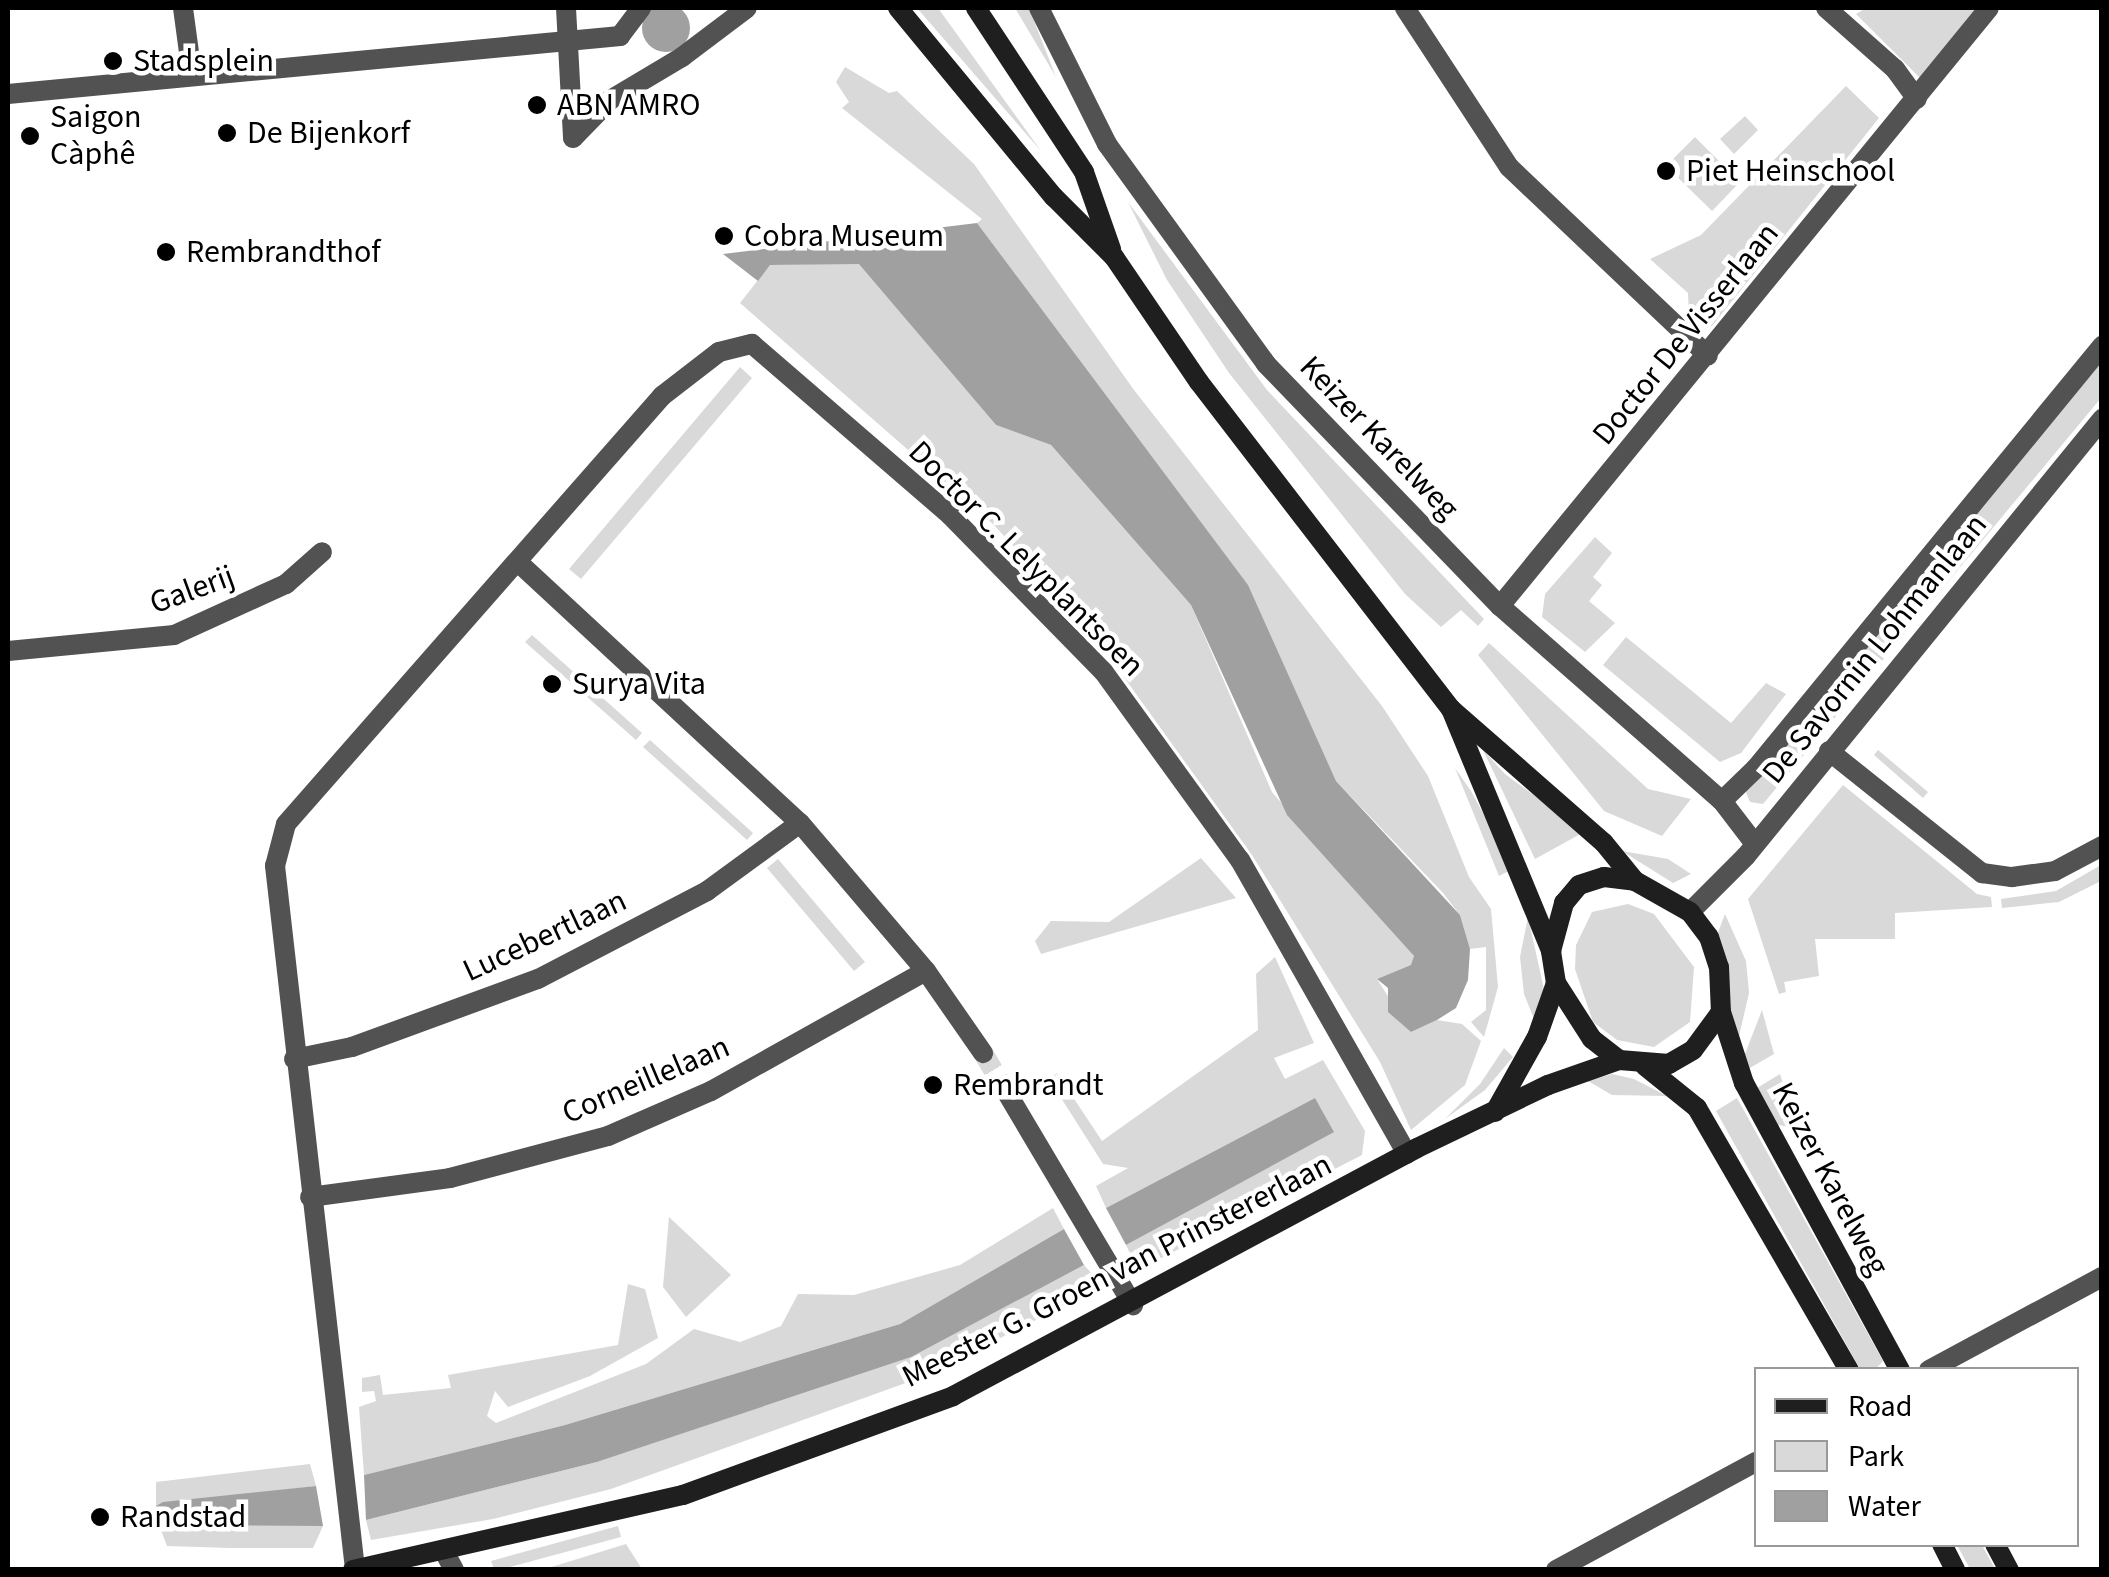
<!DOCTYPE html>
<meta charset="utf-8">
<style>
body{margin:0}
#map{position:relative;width:2109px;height:1577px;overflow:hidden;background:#fff;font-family:"Source Sans 3",sans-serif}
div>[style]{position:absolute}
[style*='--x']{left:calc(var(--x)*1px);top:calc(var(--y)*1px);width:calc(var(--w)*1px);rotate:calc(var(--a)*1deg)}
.green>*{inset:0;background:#d9d9d9}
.water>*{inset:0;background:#a0a0a0}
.round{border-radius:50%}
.street-tunnel>*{height:20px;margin-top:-10px;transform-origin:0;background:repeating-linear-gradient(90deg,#d9d9d9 0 20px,transparent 0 30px)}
.street>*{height:20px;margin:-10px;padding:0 10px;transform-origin:10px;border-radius:10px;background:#525252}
.secondary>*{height:20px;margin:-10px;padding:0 10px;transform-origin:10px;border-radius:10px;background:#1f1f1f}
.dots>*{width:28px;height:28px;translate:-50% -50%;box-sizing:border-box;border:5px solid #fff;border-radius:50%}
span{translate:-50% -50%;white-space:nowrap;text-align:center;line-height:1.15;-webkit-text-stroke:9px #fff;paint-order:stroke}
.poi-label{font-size:32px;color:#000}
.left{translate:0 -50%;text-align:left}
.street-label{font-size:32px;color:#000}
.frame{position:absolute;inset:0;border:10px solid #000;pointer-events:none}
.legend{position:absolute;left:1754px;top:1367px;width:325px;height:180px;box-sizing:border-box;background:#fff;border:2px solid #999;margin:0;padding:12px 18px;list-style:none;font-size:30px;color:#000}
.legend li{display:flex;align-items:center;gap:20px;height:50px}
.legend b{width:50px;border:2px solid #999}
</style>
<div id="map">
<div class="green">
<i style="clip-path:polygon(917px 8px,938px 8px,1041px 151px)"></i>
<i style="clip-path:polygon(1015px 8px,1029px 8px,1056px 77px)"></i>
<i style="clip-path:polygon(1866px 8px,1977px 8px,1920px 78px,1856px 14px)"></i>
<i style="clip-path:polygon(845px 67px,889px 93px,897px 91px,974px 164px,1134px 390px,1382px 706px,1428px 776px,1469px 877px,1491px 909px,1498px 987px,1484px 1037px,1471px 1022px,1486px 1010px,1486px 947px,1470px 949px,1460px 915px,1443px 893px,1336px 781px,1247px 585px,977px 223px,982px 219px,842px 108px,849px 102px,836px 82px)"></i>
<i style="clip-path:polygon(1846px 86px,1879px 118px,1712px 326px,1699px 327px,1689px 317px,1688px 293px,1650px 259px,1701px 235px)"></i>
<i style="clip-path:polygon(1745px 116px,1758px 130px,1734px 154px,1720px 139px)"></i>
<i style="clip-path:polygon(1695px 137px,1740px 182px,1712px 211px,1666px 166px)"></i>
<i style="clip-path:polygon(1128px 202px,1267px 390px,1484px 619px,1478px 626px,1461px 610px,1441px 627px,1405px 594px,1229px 373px,1167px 280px)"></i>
<i style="clip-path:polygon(859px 263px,996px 425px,1051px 445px,1191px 605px,1272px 792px,1414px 956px,1412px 965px,1377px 979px,1411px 1032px,1437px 1020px,1462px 1024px,1481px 1041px,1465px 1085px,1411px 1130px,1380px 1062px,1252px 855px,1090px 630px,994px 525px,740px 303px,770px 265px)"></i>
<i style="clip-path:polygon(2101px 361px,2101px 398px,1763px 804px,1750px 802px,1745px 790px)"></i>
<i style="clip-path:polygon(740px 367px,752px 378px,581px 579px,569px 569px)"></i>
<i style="clip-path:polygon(1595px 537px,1612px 553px,1593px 577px,1602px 585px,1589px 601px,1615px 623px,1585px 652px,1542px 617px,1545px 594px)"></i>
<i style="clip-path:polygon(532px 635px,642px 733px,636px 740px,525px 642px)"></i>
<i style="clip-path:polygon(1626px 637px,1731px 723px,1766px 683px,1786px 694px,1741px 753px,1720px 762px,1603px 665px)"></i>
<i style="clip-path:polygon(1489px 643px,1648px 789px,1691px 799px,1662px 836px,1604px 811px,1478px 655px)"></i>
<i style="clip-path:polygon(650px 740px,753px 833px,747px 840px,643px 747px)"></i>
<i style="clip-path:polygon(1483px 750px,1505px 774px,1584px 832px,1535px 859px)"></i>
<i style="clip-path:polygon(1878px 750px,1928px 792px,1923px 798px,1874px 755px)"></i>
<i style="clip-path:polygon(1455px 768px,1471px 791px,1513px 869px,1499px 876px)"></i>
<i style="clip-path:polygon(1843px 785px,1977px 894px,1991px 897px,1992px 907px,1895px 913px,1895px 939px,1815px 939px,1819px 976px,1784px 982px,1786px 992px,1779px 994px,1748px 899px)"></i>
<i style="clip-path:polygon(1622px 851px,1668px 859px,1691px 874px,1673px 883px)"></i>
<i style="clip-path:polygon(1201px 858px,1236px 898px,1041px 954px,1035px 941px,1051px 921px,1109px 922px)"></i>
<i style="clip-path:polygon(778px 859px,865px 962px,854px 971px,767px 868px)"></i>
<i style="clip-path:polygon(2101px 865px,2101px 881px,2059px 902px,2002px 908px,2001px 899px,2056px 891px)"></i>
<i style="clip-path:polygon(1628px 904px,1654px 914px,1694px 967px,1690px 1022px,1654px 1047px,1617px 1040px,1593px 1022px,1575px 969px,1576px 945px,1592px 912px)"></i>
<i style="clip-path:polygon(1725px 914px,1746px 961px,1749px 993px,1737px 1045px,1717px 935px)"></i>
<i style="clip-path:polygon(1528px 917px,1545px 994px,1536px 1024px,1524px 994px,1520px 957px)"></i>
<i style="clip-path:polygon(1275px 957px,1314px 1043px,1274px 1058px,1285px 1079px,1323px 1060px,1365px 1131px,1362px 1155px,1138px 1270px,1126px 1245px,1333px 1131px,1315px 1098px,1106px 1208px,1096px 1186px,1128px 1168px,1103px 1164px,1049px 1079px,1057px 1073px,1102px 1141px,1258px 1030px,1256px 974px)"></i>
<i style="clip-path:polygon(1762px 1010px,1774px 1054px,1748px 1069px,1743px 1059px)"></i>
<i style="clip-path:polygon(1504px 1048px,1513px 1057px,1485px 1090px,1445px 1119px,1480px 1084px)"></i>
<i style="clip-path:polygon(1612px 1074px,1634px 1079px,1667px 1096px,1612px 1095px,1588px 1081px)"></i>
<i style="clip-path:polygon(1780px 1074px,1798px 1129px,1774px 1124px,1757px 1088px)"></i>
<i style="clip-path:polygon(1737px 1098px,1883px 1361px,1876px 1369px,1860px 1369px,1716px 1111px)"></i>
<i style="clip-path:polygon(1053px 1208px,1064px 1229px,900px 1324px,565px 1425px,364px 1475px,359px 1407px,376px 1401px,374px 1391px,362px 1392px,362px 1378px,380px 1375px,383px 1395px,451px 1388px,448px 1375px,618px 1345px,628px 1284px,645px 1289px,658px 1338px,590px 1376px,508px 1407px,495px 1391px,487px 1416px,496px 1423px,646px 1364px,694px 1329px,740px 1342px,781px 1326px,798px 1294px,854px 1295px,960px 1265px)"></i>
<i style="clip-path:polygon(669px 1217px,731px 1275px,686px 1317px,663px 1287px)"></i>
<i style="clip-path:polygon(1084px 1265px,1103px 1286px,925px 1376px,611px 1489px,493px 1519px,371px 1540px,366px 1520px,597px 1462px,910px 1357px)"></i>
<i style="clip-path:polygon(310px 1464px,316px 1486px,156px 1506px,156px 1482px)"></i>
<i style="clip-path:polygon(230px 1523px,323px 1526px,313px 1548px,230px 1548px,167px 1546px,159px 1525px)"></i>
<i style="clip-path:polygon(618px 1526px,621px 1537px,502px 1569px,494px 1569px,491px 1561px)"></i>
<i style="clip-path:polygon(626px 1544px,642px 1569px,545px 1569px)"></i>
<i style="clip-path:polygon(1957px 1545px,1982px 1545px,1995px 1569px,1970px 1569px)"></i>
</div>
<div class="water">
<i class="round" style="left:642px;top:4px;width:48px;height:48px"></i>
<i style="clip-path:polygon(977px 223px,1248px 585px,1336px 781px,1460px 915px,1470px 949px,1468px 980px,1456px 1008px,1437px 1020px,1411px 1032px,1388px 1012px,1388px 988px,1377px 979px,1411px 965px,1414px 956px,1287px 815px,1191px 605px,1051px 445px,996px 425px,859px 264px,770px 265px,758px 281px,723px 254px)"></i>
<i style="clip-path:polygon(1315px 1098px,1334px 1132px,1126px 1245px,1106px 1208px)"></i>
<i style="clip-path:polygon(1064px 1229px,1084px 1265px,911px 1357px,597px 1462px,366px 1520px,364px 1475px,565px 1425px,900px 1324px)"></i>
<i style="clip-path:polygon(316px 1486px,323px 1526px,159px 1525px,156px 1506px,163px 1502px)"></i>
</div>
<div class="street-tunnel">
<i style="--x:983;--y:1053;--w:47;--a:59"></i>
</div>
<div class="street">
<i style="--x:183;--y:8;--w:68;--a:82.3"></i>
<i style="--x:566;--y:8;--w:130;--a:86.9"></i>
<i style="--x:1039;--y:8;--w:152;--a:63.4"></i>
<i style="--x:1107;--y:144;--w:271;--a:54.1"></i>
<i style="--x:1266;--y:364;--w:337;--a:46"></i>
<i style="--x:1500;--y:606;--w:295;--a:41.3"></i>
<i style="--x:1722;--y:801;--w:54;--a:52.5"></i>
<i style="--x:1405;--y:8;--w:190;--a:56.8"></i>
<i style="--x:1509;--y:167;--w:274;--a:43.5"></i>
<i style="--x:1826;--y:8;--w:92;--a:41.5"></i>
<i style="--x:1895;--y:69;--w:37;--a:54"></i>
<i style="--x:8;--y:94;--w:615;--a:-5.41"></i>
<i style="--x:620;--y:36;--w:35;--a:-53"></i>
<i style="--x:573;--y:138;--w:53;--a:-45.8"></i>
<i style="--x:610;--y:100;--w:84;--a:-30.8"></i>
<i style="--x:682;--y:57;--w:81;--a:-37"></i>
<i style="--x:519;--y:563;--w:383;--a:42.8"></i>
<i style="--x:800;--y:823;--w:194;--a:49.6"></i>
<i style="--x:926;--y:971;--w:100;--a:55.2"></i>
<i style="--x:1500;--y:606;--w:772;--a:-50.73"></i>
<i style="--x:8;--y:651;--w:167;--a:-5.5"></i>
<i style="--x:174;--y:635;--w:123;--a:-24.5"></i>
<i style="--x:286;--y:584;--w:48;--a:-41.6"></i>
<i style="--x:1829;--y:751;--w:196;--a:38.6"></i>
<i style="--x:1982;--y:873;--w:30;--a:8"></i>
<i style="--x:2012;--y:877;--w:43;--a:-7.9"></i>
<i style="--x:2055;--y:871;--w:53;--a:-28"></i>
<i style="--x:1722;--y:801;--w:47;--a:-44.1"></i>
<i style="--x:1756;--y:768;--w:546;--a:-50.65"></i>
<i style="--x:1690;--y:912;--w:79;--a:-45"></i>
<i style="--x:1746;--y:856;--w:564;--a:-50.83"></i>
<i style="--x:294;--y:1059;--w:59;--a:-11.7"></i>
<i style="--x:352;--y:1047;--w:198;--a:-20.1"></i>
<i style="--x:538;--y:979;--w:191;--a:-27.5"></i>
<i style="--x:707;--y:891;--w:115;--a:-36.2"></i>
<i style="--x:1007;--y:1093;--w:247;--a:59.3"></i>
<i style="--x:310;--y:1197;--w:141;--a:-7.7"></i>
<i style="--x:450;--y:1178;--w:163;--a:-14.9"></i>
<i style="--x:608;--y:1136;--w:112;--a:-23.6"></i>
<i style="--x:711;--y:1091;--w:246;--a:-29.2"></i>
<i style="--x:1929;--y:1370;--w:196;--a:-28.3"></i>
<i style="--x:445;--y:1553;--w:19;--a:62"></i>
<i style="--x:355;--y:1569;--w:708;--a:-96.49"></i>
<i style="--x:275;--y:866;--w:43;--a:-75.3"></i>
<i style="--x:286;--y:824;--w:570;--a:-48.7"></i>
<i style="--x:662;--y:396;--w:72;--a:-37.7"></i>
<i style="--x:719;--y:352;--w:34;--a:-14"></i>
<i style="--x:752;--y:344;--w:262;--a:40.8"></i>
<i style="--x:950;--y:515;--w:219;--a:45.6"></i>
<i style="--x:1103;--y:671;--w:233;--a:54.1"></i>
<i style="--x:1240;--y:860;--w:338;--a:60.4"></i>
<i style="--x:1556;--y:1570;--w:227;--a:-28.4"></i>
</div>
<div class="secondary">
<i style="--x:898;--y:8;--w:245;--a:50.5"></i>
<i style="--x:1054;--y:197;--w:85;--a:45"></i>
<i style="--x:1114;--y:257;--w:151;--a:55.8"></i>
<i style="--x:1199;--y:382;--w:413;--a:52.4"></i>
<i style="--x:1451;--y:709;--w:203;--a:41.2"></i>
<i style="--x:1604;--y:843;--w:49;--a:50.8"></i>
<i style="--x:976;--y:8;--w:196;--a:56.6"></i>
<i style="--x:1084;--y:172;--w:82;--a:70.7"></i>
<i style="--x:1451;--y:709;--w:262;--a:67.5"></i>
<i style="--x:1721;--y:1012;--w:47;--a:126.4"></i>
<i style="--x:1693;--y:1050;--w:28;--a:150"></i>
<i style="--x:1669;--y:1064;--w:50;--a:-175.4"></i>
<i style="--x:1619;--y:1060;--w:34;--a:-142"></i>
<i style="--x:1592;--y:1039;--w:67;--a:-122.7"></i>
<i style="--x:1556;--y:983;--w:32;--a:-99"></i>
<i style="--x:1551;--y:951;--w:50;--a:-74.8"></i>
<i style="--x:1564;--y:903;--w:23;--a:-50"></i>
<i style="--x:1579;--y:885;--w:26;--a:-18"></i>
<i style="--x:1604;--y:877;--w:31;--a:7"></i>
<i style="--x:1635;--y:881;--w:63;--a:29.4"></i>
<i style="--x:1690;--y:912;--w:31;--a:53"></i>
<i style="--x:1709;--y:937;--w:32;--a:72"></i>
<i style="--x:1719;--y:967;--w:45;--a:87.5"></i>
<i style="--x:1721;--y:1012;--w:75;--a:72.1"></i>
<i style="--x:1744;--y:1083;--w:327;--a:61.5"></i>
<i style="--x:1645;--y:1066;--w:67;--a:38.9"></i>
<i style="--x:1697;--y:1108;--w:303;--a:59.9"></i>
<i style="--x:1495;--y:1112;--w:86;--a:-60.8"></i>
<i style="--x:1537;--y:1037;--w:57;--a:-70.6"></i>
<i style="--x:1942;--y:1544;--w:29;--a:63"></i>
<i style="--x:1995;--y:1544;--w:30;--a:62"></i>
<i style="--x:353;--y:1570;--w:338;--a:-12.8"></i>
<i style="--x:683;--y:1495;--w:288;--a:-20.1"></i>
<i style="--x:953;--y:1396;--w:526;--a:-28.12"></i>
<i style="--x:1417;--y:1148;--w:145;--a:-25.7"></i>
<i style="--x:1548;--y:1085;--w:75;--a:-19.4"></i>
</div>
<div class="dots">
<i style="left:113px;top:61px;background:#000"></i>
<i style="left:537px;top:105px;background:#000"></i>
<i style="left:227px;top:133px;background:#000"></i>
<i style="left:30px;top:136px;background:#000"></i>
<i style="left:1666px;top:171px;background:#000"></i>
<i style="left:724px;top:236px;background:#000"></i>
<i style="left:166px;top:252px;background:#000"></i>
<i style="left:552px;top:684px;background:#000"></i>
<i style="left:933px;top:1085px;background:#000"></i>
<i style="left:100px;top:1517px;background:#000"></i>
</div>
<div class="poi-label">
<span class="left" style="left:133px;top:61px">Stadsplein</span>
<span class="left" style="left:557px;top:105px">ABN AMRO</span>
<span class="left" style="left:50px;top:136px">Saigon<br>Càphê</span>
<span class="left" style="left:247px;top:133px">De Bijenkorf</span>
<span class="left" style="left:1686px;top:171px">Piet Heinschool</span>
<span class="left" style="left:744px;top:236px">Cobra Museum</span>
<span class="left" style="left:186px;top:252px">Rembrandthof</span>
<span class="left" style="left:572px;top:684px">Surya Vita</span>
<span class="left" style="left:953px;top:1085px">Rembrandt</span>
<span class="left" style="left:120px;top:1517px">Randstad</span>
</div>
<div class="street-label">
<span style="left:1686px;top:334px;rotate:-51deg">Doctor De Visserlaan</span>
<span style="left:1379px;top:438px;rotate:46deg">Keizer Karelweg</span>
<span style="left:1026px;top:559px;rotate:45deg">Doctor C. Lelyplantsoen</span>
<span style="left:192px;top:590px;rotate:-20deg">Galerij</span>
<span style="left:1875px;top:649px;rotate:-51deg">De Savornin Lohmanlaan</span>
<span style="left:545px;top:936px;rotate:-25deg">Lucebertlaan</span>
<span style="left:646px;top:1080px;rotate:-23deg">Corneillelaan</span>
<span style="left:1830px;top:1179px;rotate:62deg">Keizer Karelweg</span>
<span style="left:1117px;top:1271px;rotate:-27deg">Meester G. Groen van Prinstererlaan</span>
</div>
<div class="frame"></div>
<ul class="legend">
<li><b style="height:12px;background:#1f1f1f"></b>Road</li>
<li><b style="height:28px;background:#d9d9d9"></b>Park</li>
<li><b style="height:28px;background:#a0a0a0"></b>Water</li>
</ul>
</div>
